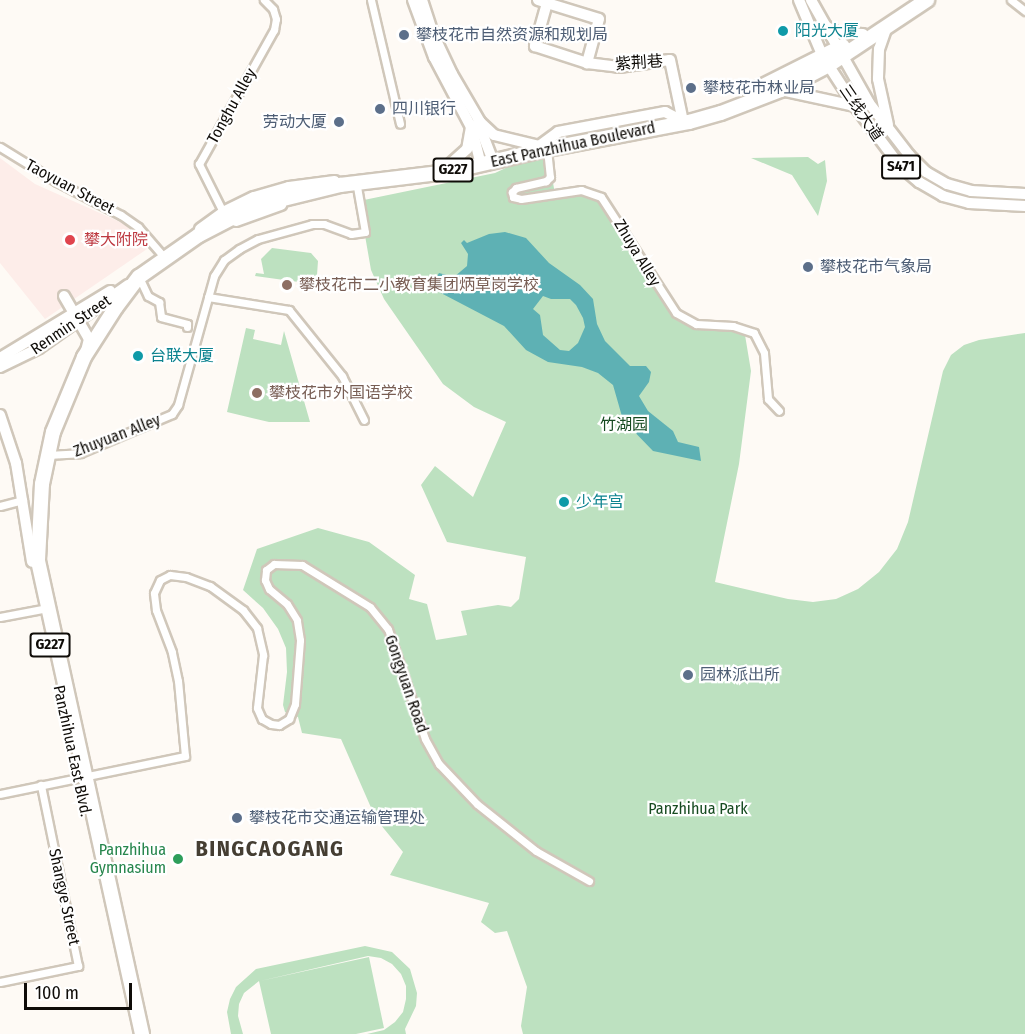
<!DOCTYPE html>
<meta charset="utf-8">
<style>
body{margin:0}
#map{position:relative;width:1025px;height:1034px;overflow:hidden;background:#fefaf5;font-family:"Fira Sans Condensed","Noto Sans SC",sans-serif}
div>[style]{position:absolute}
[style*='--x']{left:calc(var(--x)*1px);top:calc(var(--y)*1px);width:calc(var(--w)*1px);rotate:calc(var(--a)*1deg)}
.medical>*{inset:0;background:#fdede9}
.green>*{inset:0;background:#bde1c0}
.water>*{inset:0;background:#5eb1b4}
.roads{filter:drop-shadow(2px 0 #d0c7ba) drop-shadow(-2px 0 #d0c7ba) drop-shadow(0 2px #d0c7ba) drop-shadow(0 -2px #d0c7ba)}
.street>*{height:7px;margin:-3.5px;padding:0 3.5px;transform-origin:3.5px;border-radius:3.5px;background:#fff}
.secondary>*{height:10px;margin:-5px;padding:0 5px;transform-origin:5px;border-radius:5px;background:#fff}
.primary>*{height:10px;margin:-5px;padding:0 5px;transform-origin:5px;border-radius:5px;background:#fff}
.highway>*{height:14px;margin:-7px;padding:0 7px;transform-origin:7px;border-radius:7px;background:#fff}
.dots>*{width:16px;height:16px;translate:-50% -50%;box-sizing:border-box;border:3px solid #fff;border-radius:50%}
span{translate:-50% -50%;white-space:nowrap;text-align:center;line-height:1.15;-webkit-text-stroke:4.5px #fff;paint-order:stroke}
.shield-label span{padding:2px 4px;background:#fff;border:2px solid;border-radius:4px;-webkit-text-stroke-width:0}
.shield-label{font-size:15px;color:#0f0c08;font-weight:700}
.culture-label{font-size:16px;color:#0d838f}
.left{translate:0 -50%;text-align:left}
.service-label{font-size:16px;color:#4e5e75}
.right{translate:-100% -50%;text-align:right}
.street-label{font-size:16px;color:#0f0c08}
.health-label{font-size:16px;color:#be3a42}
.education-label{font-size:16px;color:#785e54}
.park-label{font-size:16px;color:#174b21}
.leisure-label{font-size:16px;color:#27864d}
.district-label{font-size:22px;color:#453e33;font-weight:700;letter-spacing:1.5px}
.scale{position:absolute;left:24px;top:983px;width:108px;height:27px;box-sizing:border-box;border:3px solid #0f0c08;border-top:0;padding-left:8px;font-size:18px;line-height:21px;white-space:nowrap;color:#0f0c08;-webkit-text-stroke:4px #fff;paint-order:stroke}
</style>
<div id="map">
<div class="medical">
<i style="clip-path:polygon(0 158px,35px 184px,129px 226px,147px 249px,45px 319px,0 263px)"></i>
</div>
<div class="green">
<i style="clip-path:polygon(547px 149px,555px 194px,581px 190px,601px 197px,669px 305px,685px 319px,744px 329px,751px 371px,739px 464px,715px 582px,788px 599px,813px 602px,836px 599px,858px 589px,879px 572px,897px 549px,908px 522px,943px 371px,951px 355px,964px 345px,979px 340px,1025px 333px,1025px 1034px,523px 1034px,521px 1026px,527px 987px,507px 931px,495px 933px,481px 922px,489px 903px,390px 875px,403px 852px,376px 819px,341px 739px,302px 733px,298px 717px,285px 712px,283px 705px,287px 672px,286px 648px,278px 629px,263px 608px,243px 590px,257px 549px,318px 528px,369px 542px,415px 575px,409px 599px,427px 604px,436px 640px,467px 635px,461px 611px,498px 605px,511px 607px,519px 599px,526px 557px,447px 542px,421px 485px,435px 466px,473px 497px,506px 422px,474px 407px,443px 384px,384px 299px,371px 270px,359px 201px,495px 173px)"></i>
<i style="clip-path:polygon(808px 157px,818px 164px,825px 160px,827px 181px,818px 216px,792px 175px,751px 158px)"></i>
<i style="clip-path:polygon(272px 248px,311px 253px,318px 261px,317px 275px,306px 283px,255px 276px,256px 273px,264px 274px,261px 259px)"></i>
<i style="clip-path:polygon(246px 328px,255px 330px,253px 339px,281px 345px,284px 331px,310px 422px,269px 422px,227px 412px)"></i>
<i style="clip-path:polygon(365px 946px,392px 952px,410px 969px,417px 993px,416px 1006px,405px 1029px,406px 1034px,367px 1034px,384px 1030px,395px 1022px,403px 1012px,406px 999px,406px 986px,401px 974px,392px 964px,381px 958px,368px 956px,260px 981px,369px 957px,384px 1028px,356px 1034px,271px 1034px,259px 981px,244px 993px,239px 1004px,238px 1016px,243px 1034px,231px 1034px,227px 1012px,230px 999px,236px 987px,256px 969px)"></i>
</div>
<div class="water">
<i style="clip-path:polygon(evenodd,505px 232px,526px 238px,549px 263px,580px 285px,593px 299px,597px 324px,605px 341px,630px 366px,646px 366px,651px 372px,649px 382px,639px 396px,648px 411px,673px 431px,678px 442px,699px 447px,701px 461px,653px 451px,623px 420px,613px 385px,598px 373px,582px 367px,548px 362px,526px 350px,504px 326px,439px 292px,440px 280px,436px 278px,439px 273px,454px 277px,467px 266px,468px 254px,461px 243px,464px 240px,467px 243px,489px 234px,505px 232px,543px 296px,551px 299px,570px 299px,576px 305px,583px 318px,585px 327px,578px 343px,569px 351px,560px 350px,543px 335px,540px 315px,533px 309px,543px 296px)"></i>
</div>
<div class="roads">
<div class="street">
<i style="--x:371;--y:0;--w:127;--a:76.8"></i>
<i style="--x:1011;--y:0;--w:18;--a:38"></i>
<i style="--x:0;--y:147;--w:67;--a:31.6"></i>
<i style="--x:57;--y:182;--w:72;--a:27.3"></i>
<i style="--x:121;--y:215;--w:21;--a:35"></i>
<i style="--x:138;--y:227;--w:38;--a:49"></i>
<i style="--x:547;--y:149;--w:28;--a:84"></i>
<i style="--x:550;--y:177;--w:6;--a:135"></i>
<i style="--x:546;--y:181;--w:31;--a:167"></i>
<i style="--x:516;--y:188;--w:6;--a:135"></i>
<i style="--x:512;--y:192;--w:5;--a:79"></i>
<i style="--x:513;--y:197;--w:8;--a:14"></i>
<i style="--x:521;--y:199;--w:61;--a:-8.5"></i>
<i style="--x:581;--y:190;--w:21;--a:19"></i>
<i style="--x:601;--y:197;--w:138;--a:57.1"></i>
<i style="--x:676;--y:313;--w:23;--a:29"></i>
<i style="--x:696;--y:324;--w:37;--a:3"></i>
<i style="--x:733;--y:326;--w:22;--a:18"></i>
<i style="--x:754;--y:333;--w:22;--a:63"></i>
<i style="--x:764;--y:353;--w:46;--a:85"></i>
<i style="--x:768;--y:399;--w:16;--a:47"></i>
<i style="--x:223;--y:212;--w:54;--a:-116.6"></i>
<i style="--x:199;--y:164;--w:154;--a:-60.8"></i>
<i style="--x:274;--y:30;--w:11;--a:-80"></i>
<i style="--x:276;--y:19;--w:10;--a:-107"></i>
<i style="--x:273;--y:9;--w:13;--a:-135"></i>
<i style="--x:139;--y:277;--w:21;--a:65"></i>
<i style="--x:148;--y:296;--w:13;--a:29"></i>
<i style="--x:159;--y:302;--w:15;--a:82"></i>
<i style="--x:161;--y:317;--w:27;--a:15"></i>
<i style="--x:187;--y:324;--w:3;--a:90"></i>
<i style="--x:208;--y:297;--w:82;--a:9.1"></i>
<i style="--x:289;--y:310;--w:85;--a:51.2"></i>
<i style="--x:342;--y:376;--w:49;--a:63.4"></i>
<i style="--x:47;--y:455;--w:33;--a:-3"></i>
<i style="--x:80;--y:453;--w:100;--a:-23"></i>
<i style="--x:172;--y:414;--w:11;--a:-56"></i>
<i style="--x:178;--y:405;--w:134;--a:-74.4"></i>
<i style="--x:214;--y:276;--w:19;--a:-58"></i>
<i style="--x:224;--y:260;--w:19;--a:-36"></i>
<i style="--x:239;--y:249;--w:21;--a:-28"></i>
<i style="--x:258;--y:239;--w:56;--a:-15.5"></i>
<i style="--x:312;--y:224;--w:12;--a:0"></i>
<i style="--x:324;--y:224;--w:29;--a:20"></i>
<i style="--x:351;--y:234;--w:14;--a:-8"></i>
<i style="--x:365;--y:232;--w:52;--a:-100"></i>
<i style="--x:0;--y:506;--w:24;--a:-15"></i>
<i style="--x:0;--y:617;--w:43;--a:-10.8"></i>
<i style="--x:0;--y:794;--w:189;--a:-11.6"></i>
<i style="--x:185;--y:756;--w:75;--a:-95.3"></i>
<i style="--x:178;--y:681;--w:30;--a:-102"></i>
<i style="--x:172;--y:652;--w:45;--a:-110.9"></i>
<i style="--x:156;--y:610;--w:17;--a:-97"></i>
<i style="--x:154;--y:593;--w:14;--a:-65"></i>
<i style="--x:160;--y:580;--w:11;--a:-27"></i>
<i style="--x:170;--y:575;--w:16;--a:7"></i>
<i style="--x:186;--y:577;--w:26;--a:21"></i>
<i style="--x:210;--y:586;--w:41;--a:36"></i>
<i style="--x:243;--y:610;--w:23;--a:52"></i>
<i style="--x:257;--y:628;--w:28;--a:77"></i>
<i style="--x:263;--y:655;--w:53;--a:96.5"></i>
<i style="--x:257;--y:708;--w:12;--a:66"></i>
<i style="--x:262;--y:719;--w:10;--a:29"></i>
<i style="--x:271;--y:724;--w:8;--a:7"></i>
<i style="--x:279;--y:725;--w:12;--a:-31"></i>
<i style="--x:289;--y:719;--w:16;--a:-68"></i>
<i style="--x:295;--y:704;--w:64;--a:-85.5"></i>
<i style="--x:300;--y:640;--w:20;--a:-99"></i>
<i style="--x:297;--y:620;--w:19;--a:-122"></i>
<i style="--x:287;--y:604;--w:23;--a:-140"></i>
<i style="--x:269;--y:589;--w:10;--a:-114"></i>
<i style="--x:265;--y:580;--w:10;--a:-84"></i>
<i style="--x:266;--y:570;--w:10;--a:-37"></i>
<i style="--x:274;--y:564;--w:28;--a:2"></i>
<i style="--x:302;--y:565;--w:80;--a:31.7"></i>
<i style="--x:370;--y:607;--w:28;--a:51"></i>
<i style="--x:388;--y:629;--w:116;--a:71.4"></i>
<i style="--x:425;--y:739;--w:29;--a:61"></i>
<i style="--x:439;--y:764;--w:55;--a:46.5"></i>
<i style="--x:477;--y:804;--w:75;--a:38.5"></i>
<i style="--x:536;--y:851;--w:61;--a:29.5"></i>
<i style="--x:0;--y:982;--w:80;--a:-11.6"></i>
<i style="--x:78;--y:966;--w:185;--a:-101.6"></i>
</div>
<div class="secondary">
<i style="--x:413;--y:0;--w:61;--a:69.8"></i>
<i style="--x:434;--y:57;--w:79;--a:62.1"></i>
<i style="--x:471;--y:127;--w:22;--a:100"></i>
<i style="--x:467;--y:149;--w:27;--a:138"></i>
<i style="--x:422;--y:0;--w:38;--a:72"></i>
<i style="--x:434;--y:36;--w:42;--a:64.7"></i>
<i style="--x:452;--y:74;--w:56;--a:59.7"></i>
<i style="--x:480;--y:122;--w:19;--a:43"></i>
<i style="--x:494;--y:135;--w:46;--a:13.7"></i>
<i style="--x:539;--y:146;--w:24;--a:-36"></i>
<i style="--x:558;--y:132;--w:109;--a:-10.6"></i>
<i style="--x:665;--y:112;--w:13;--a:27"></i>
<i style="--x:538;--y:0;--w:9;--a:18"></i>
<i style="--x:547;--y:3;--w:45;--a:105.6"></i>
<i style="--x:535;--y:46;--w:55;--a:18.1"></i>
<i style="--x:587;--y:63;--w:32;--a:7"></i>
<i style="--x:619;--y:67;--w:51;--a:-7.8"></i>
<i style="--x:670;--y:60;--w:58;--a:78.1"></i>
<i style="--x:547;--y:3;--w:54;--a:17.1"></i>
<i style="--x:599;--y:19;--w:46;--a:105.3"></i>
<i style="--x:478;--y:122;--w:42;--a:69"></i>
<i style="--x:473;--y:133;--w:32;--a:76"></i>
<i style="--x:236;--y:221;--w:48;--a:-19.6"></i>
<i style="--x:200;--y:229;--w:29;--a:-36"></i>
<i style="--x:223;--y:212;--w:34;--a:-26"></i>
<i style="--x:254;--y:197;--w:36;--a:-16"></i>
<i style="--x:289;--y:187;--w:46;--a:-7.4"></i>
<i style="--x:64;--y:296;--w:50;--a:59.8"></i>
<i style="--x:89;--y:339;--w:12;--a:104"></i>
<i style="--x:0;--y:358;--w:129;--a:-31.3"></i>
<i style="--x:0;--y:367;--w:43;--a:-26"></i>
<i style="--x:39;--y:348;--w:109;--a:-35.3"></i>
<i style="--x:0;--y:415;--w:51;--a:71.6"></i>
<i style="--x:16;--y:463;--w:100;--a:80.8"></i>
</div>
<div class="primary">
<i style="--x:799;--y:0;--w:62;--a:67.2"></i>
<i style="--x:823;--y:57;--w:59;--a:56.9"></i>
<i style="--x:855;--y:106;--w:75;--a:53.1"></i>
<i style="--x:900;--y:166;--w:25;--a:40"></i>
<i style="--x:919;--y:182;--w:28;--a:30"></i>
<i style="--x:943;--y:196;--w:27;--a:15"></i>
<i style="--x:969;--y:203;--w:56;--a:3.1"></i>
<i style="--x:811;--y:0;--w:118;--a:60.6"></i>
<i style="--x:869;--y:103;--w:66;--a:52.4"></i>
<i style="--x:909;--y:155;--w:24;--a:45"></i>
<i style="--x:926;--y:172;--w:24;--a:30"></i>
<i style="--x:947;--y:184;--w:25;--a:16"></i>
<i style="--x:971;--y:191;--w:54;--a:3.2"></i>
<i style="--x:824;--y:25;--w:16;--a:30"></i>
<i style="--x:838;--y:33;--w:25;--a:2"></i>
<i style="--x:886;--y:29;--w:21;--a:109"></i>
<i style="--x:879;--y:49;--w:30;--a:92"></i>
<i style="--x:878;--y:79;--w:47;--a:77.7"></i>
<i style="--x:781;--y:90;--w:76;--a:12.2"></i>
</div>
<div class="highway">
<i style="--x:755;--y:90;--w:98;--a:-26.6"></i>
<i style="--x:142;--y:1034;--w:485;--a:-102.4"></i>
<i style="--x:38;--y:560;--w:76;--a:-87"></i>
<i style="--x:42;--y:484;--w:53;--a:-78.1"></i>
<i style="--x:53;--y:432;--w:81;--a:-67.5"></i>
<i style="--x:84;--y:357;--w:59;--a:-57.4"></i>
<i style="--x:116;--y:307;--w:38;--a:-53"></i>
<i style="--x:139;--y:277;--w:73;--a:-35"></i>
<i style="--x:199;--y:235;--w:63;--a:-27.4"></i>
<i style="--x:255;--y:206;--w:88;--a:-13.9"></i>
<i style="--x:340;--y:185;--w:109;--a:-6.9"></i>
<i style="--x:448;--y:172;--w:102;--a:-13.1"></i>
<i style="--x:547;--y:149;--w:145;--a:-10.8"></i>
<i style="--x:689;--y:122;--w:33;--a:-16"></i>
<i style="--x:721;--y:113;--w:64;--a:-21"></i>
<i style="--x:781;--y:90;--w:54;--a:-27.5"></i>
<i style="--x:829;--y:65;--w:118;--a:-33.6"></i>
</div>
</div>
<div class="dots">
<i style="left:783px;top:31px;background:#0f9aa8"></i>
<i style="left:404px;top:35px;background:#5c6f8a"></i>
<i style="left:691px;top:88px;background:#5c6f8a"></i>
<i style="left:380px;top:109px;background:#5c6f8a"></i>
<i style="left:339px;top:122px;background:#5c6f8a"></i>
<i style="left:70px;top:240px;background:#e0444e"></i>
<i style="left:808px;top:267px;background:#5c6f8a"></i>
<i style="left:287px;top:285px;background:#8d6e63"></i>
<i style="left:138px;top:356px;background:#0f9aa8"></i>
<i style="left:257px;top:393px;background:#8d6e63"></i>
<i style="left:564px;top:502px;background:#0f9aa8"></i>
<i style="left:688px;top:675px;background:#5c6f8a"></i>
<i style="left:237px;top:818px;background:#5c6f8a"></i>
<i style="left:178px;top:859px;background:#2e9e5b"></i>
</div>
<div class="shield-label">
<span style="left:901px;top:167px">S471</span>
<span style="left:453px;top:170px">G227</span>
<span style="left:50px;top:645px">G227</span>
</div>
<div class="culture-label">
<span class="left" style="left:795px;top:31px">阳光大厦</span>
<span class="left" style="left:150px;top:356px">台联大厦</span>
<span class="left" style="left:576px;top:502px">少年宫</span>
</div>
<div class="service-label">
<span class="left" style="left:416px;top:35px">攀枝花市自然资源和规划局</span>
<span class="left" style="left:703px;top:88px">攀枝花市林业局</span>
<span class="left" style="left:392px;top:109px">四川银行</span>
<span class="right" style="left:327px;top:122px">劳动大厦</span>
<span class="left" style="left:820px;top:267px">攀枝花市气象局</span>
<span class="left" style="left:700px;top:675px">园林派出所</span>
<span class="left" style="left:249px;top:818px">攀枝花市交通运输管理处</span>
</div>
<div class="street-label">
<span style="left:639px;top:63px;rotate:-4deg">紫荆巷</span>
<span style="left:232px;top:106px;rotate:-61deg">Tonghu Alley</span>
<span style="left:861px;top:113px;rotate:56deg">三线大道</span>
<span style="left:573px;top:145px;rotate:-12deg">East Panzhihua Boulevard</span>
<span style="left:70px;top:187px;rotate:28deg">Taoyuan Street</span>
<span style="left:637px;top:253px;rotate:59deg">Zhuya Alley</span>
<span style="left:71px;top:325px;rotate:-34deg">Renmin Street</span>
<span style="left:117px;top:436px;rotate:-21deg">Zhuyuan Alley</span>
<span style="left:406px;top:684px;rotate:71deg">Gongyuan Road</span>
<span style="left:72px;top:751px;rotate:78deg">Panzhihua East Blvd.</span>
<span style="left:64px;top:897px;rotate:78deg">Shangye Street</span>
</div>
<div class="health-label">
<span class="left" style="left:84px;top:240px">攀大附院</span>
</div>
<div class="education-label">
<span class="left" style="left:299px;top:285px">攀枝花市二小教育集团炳草岗学校</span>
<span class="left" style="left:269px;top:393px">攀枝花市外国语学校</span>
</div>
<div class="park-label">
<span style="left:624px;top:425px">竹湖园</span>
<span style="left:698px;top:809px">Panzhihua Park</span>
</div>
<div class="leisure-label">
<span class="right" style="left:166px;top:859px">Panzhihua<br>Gymnasium</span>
</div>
<div class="district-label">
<span style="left:270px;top:849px">BINGCAOGANG</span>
</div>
<div class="scale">100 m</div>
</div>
